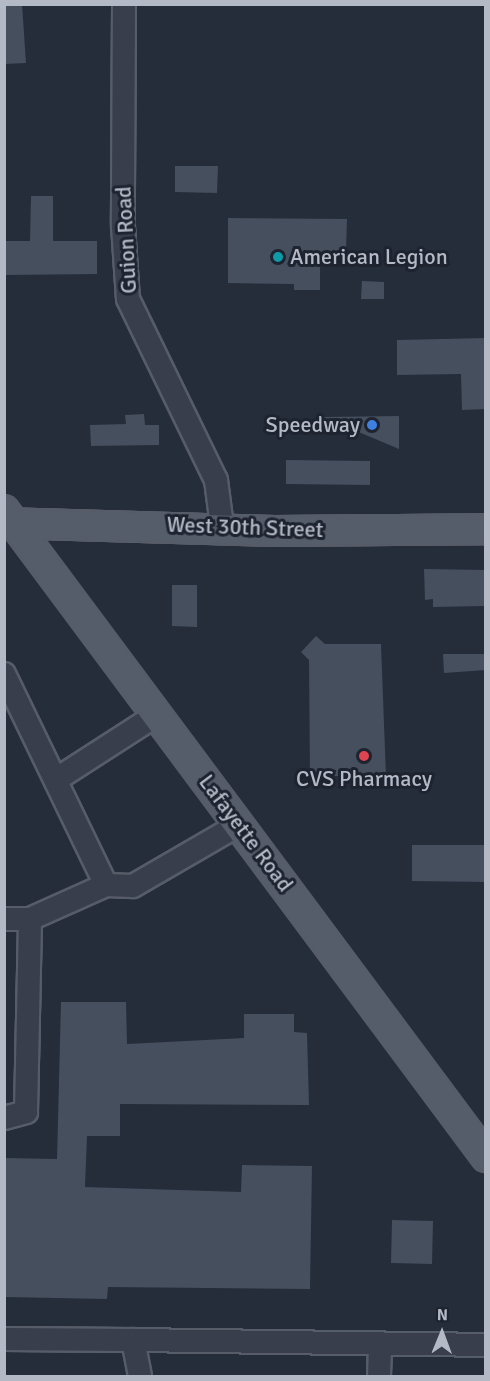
<!DOCTYPE html>
<style>
body{margin:0}
#map{position:relative;width:490px;height:1381px;overflow:hidden;background:#252c3a;font-family:Signika,sans-serif}
div>[style]{position:absolute}
[style*='--x']{left:calc(var(--x)*1px);top:calc(var(--y)*1px);width:calc(var(--w)*1px);rotate:calc(var(--a)*1deg)}
.building>*{inset:0;background:#464f5e}
.roads{filter:drop-shadow(2px 0 #565c68) drop-shadow(-2px 0 #565c68) drop-shadow(0 2px #565c68) drop-shadow(0 -2px #565c68)}
.minor>*{height:22px;margin:-11px;padding:0 11px;transform-origin:11px;border-radius:11px;background:#383e4b}
.major>*{height:28px;margin:-14px;padding:0 14px;transform-origin:14px;border-radius:14px;background:#565d6a}
.dots>*{width:16px;height:16px;translate:-50% -50%;box-sizing:border-box;border:3px solid #1d232f;border-radius:50%}
span{translate:-50% -50%;white-space:nowrap;text-align:center;line-height:1.15;-webkit-text-stroke:6px #1d232f;paint-order:stroke}
.street-label{font-size:22px;color:#b4b9c6}
.poi-label{font-size:22px;color:#b4b9c6}
.left{translate:0 -50%;text-align:left}
.right{translate:-100% -50%;text-align:right}
.frame{position:absolute;inset:0;border:6px solid #b4b9c6;pointer-events:none}
.north{position:absolute;left:412px;top:1303px;width:60px;height:60px;-webkit-text-stroke:4px #1d232f;paint-order:stroke;rotate:1deg;font-size:16px;font-weight:700;line-height:24px;text-align:center;color:#b4b9c6}
.north::after{content:'';display:block;margin:auto;width:21px;height:27px;background:#b4b9c6;clip-path:polygon(50% 0,100% 100%,50% 72%,0 100%)}
</style>
<div id="map">
<div class="building">
<i style="clip-path:polygon(4px 4px,22px 4px,26px 63px,4px 64px)"></i>
<i style="clip-path:polygon(175px 166px,218px 166px,217px 193px,175px 192px)"></i>
<i style="clip-path:polygon(31px 196px,53px 196px,53px 241px,97px 241px,97px 274px,4px 275px,4px 241px,30px 241px)"></i>
<i style="clip-path:polygon(228px 218px,347px 219px,346px 251px,328px 251px,328px 263px,320px 263px,320px 290px,294px 290px,294px 284px,228px 283px)"></i>
<i style="clip-path:polygon(362px 281px,384px 282px,384px 299px,361px 299px)"></i>
<i style="clip-path:polygon(486px 338px,486px 409px,462px 410px,461px 374px,397px 375px,397px 340px)"></i>
<i style="clip-path:polygon(144px 414px,145px 425px,159px 425px,159px 445px,91px 446px,90px 425px,126px 424px,125px 415px)"></i>
<i style="clip-path:polygon(399px 416px,399px 449px,323px 417px)"></i>
<i style="clip-path:polygon(286px 460px,370px 461px,370px 485px,286px 484px)"></i>
<i style="clip-path:polygon(424px 569px,486px 570px,486px 606px,433px 607px,433px 599px,425px 600px)"></i>
<i style="clip-path:polygon(172px 585px,197px 585px,197px 627px,172px 626px)"></i>
<i style="clip-path:polygon(316px 636px,325px 644px,381px 644px,386px 776px,310px 776px,309px 660px,301px 652px)"></i>
<i style="clip-path:polygon(443px 654px,486px 654px,486px 670px,444px 673px)"></i>
<i style="clip-path:polygon(412px 845px,486px 845px,486px 882px,412px 881px)"></i>
<i style="clip-path:polygon(61px 1002px,126px 1002px,127px 1044px,244px 1038px,244px 1014px,294px 1014px,294px 1032px,307px 1033px,309px 1105px,120px 1104px,120px 1136px,87px 1136px,85px 1187px,241px 1192px,242px 1165px,312px 1166px,310px 1289px,108px 1287px,107px 1299px,4px 1297px,4px 1158px,57px 1159px)"></i>
<i style="clip-path:polygon(392px 1220px,433px 1221px,432px 1264px,391px 1263px)"></i>
</div>
<div class="roads">
<div class="minor">
<i style="--x:124;--y:4;--w:222;--a:90.3"></i>
<i style="--x:123;--y:226;--w:73;--a:86.1"></i>
<i style="--x:128;--y:299;--w:201;--a:64.1"></i>
<i style="--x:216;--y:480;--w:46;--a:82.6"></i>
<i style="--x:4;--y:674;--w:234;--a:64.2"></i>
<i style="--x:106;--y:885;--w:27;--a:2"></i>
<i style="--x:133;--y:886;--w:124;--a:-30.1"></i>
<i style="--x:57;--y:779;--w:120;--a:-32.8"></i>
<i style="--x:4;--y:919;--w:26;--a:0"></i>
<i style="--x:30;--y:919;--w:83;--a:-24.1"></i>
<i style="--x:4;--y:1118;--w:23;--a:-15"></i>
<i style="--x:26;--y:1112;--w:193;--a:-88.8"></i>
<i style="--x:4;--y:1339;--w:129;--a:0.4"></i>
<i style="--x:140;--y:1376;--w:37;--a:-101"></i>
<i style="--x:133;--y:1340;--w:353;--a:0.8"></i>
<i style="--x:379;--y:1376;--w:33;--a:-88"></i>
</div>
<div class="major">
<i style="--x:4;--y:510;--w:807;--a:53.31"></i>
<i style="--x:4;--y:523;--w:271;--a:1.7"></i>
<i style="--x:275;--y:531;--w:211;--a:-0.5"></i>
</div>
</div>
<div class="dots">
<i style="left:278px;top:257px;background:#0f9aa8"></i>
<i style="left:372px;top:425px;background:#3f7fe0"></i>
<i style="left:364px;top:756px;background:#e0444e"></i>
</div>
<div class="street-label">
<span style="left:126px;top:240px;rotate:-93deg">Guion Road</span>
<span style="left:245px;top:527px;rotate:2deg">West 30th Street</span>
<span style="left:246px;top:833px;rotate:53deg">Lafayette Road</span>
</div>
<div class="poi-label">
<span class="left" style="left:290px;top:257px">American Legion</span>
<span class="right" style="left:360px;top:425px">Speedway</span>
<span style="left:364px;top:779px">CVS Pharmacy</span>
</div>
<div class="frame"></div>
<div class="north">N</div>
</div>
